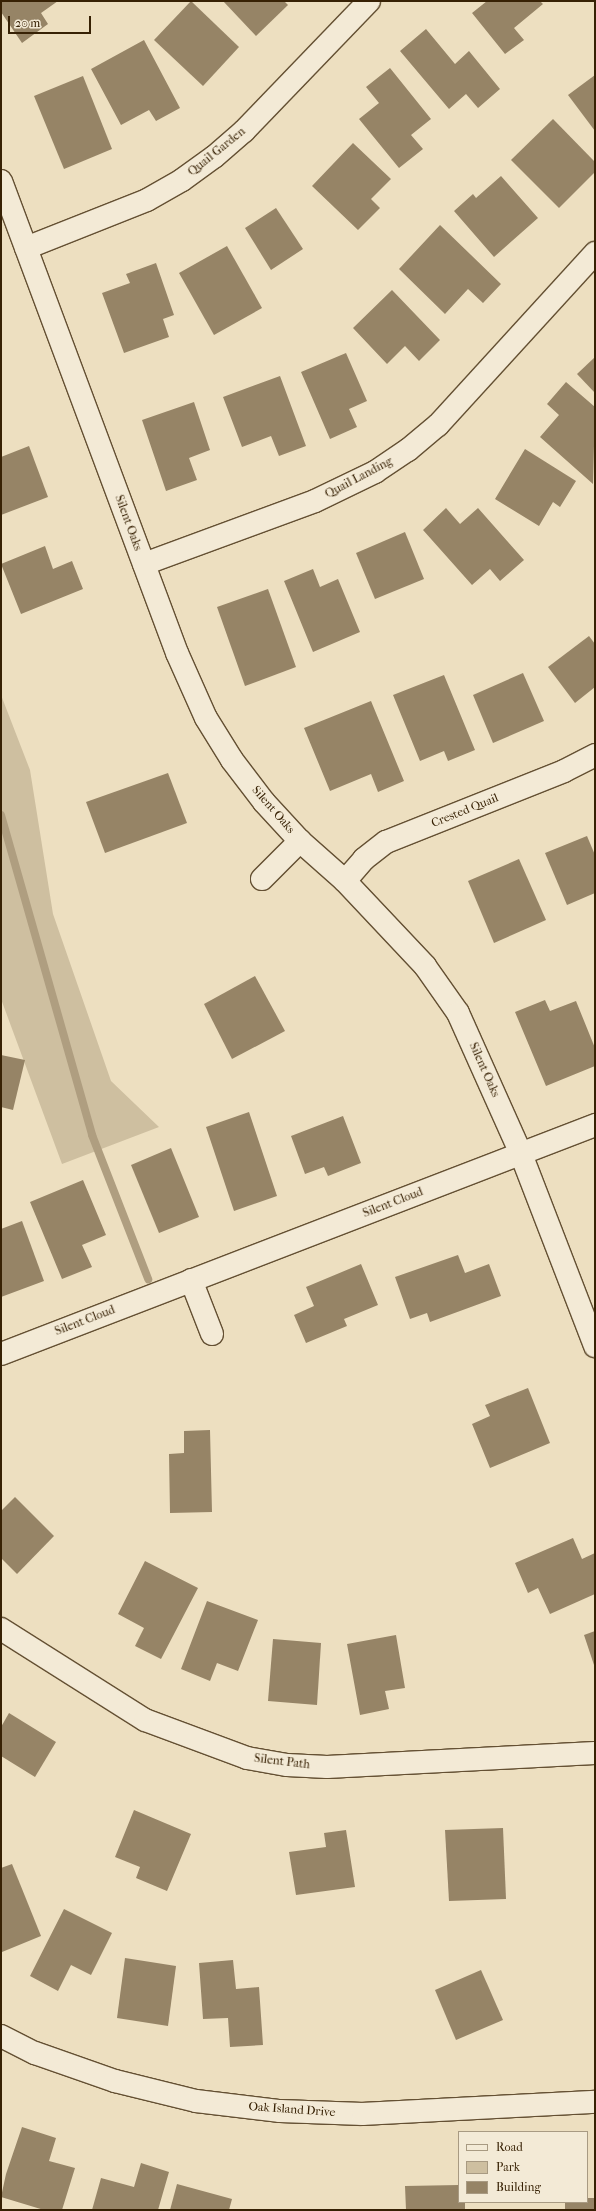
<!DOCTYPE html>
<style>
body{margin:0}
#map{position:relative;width:596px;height:2211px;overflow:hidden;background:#eddfc0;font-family:"IM FELL French Canon",serif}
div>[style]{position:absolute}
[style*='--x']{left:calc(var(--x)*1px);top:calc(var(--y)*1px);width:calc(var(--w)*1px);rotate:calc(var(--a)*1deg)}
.green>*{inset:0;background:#cebfa0}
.stream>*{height:8px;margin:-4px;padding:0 4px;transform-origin:4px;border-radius:4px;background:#af9e80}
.building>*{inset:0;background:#968466}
.roads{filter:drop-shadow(1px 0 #645033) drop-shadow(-1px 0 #645033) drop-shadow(0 1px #645033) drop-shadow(0 -1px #645033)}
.minor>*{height:22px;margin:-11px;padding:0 11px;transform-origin:11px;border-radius:11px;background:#f3ead6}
span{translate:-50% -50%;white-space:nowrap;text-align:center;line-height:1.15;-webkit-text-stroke:4px #f3ead6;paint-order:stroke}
.street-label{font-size:12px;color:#372104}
.frame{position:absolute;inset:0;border:2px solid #372104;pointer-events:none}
.legend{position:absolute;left:458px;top:2131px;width:130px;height:72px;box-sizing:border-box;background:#f3ead6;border:1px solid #a89a82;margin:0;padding:5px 7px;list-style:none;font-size:12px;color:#372104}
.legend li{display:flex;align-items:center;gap:8px;height:20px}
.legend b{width:20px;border:1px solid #a89a82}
.scale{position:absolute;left:8px;top:16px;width:83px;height:18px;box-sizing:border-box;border:2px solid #372104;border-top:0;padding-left:5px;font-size:12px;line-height:14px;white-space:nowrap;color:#372104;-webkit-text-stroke:3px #f3ead6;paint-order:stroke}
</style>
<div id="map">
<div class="green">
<i style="clip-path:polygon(1px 695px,30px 770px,53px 914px,111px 1081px,159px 1127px,62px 1164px,1px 999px)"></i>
</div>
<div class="stream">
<i style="--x:1;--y:815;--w:333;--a:74.1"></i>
<i style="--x:92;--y:1135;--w:155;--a:68.7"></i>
</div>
<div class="building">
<i style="clip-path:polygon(1px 1px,58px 1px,41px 13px,48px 24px,22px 43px,1px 12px)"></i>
<i style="clip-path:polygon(191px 1px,239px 47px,203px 86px,154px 40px)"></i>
<i style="clip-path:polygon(223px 1px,284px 1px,288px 5px,256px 36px)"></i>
<i style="clip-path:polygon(487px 1px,540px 1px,543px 4px,514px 28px,524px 40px,505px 54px,472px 13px)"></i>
<i style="clip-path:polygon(426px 29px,455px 64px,469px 51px,500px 89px,478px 108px,466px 94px,449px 109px,400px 51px)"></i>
<i style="clip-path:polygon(144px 40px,180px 108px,156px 121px,149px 110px,121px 125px,91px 69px)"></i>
<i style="clip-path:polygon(390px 68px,431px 119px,411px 135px,423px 149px,399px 168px,359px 119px,379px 103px,366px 87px)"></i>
<i style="clip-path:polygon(595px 75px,595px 131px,568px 95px)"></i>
<i style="clip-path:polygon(83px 76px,112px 149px,64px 169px,34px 96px)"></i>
<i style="clip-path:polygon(553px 119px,595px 162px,595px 172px,559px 208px,511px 160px)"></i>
<i style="clip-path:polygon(353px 143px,391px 179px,371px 199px,380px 208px,358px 230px,312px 186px)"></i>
<i style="clip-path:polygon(501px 176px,538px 218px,494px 257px,454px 211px,473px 194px,476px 198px)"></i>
<i style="clip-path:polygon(276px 208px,303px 249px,271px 270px,245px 228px)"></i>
<i style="clip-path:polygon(440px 225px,501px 284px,483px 303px,468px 289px,445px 314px,399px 269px)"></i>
<i style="clip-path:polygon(227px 246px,262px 308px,214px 335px,179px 273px)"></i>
<i style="clip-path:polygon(156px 263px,174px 315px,163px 319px,169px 337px,124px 353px,102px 293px,130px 283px,126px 274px)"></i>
<i style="clip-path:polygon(392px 290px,440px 340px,419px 361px,405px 346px,387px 364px,353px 328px)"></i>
<i style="clip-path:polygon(346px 353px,367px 401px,349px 409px,357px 427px,330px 439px,301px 372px)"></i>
<i style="clip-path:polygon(595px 357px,595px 393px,577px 374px)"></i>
<i style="clip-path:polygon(280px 376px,306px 446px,279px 456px,271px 436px,242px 447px,223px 397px)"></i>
<i style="clip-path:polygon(566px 382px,595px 407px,593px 484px,540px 437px,559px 415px,547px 404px)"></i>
<i style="clip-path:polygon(194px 402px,210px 450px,189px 458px,197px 480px,166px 491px,142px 420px)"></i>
<i style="clip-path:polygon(29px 446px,48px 497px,1px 515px,1px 457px)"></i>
<i style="clip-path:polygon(525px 449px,576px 481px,560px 507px,553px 502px,539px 526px,495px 499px)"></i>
<i style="clip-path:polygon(446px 508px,460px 524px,478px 508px,524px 560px,500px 581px,490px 569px,472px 585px,423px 530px)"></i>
<i style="clip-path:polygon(405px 532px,424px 579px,375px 599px,356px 553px)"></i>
<i style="clip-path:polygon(45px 546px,53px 569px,72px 561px,83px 589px,21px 614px,1px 564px)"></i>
<i style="clip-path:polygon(313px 569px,320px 587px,338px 579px,360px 632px,313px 652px,284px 581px)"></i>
<i style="clip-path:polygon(268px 589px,296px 667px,245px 686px,217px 607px)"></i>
<i style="clip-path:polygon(589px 636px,595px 644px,595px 687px,575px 703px,548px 667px)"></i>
<i style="clip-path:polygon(523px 673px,544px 721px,493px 743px,473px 695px)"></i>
<i style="clip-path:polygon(444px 675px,475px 750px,448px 761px,444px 751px,420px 761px,393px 695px)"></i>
<i style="clip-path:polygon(371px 701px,404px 781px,378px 792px,371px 774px,330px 791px,304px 728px)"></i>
<i style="clip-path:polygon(168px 773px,187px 823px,105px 853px,86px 802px)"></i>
<i style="clip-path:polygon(587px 836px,595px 855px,595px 893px,567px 905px,545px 853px)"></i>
<i style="clip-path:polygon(519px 859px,546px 920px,494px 943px,468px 881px)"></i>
<i style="clip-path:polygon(255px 976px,285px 1031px,232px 1059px,204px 1004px)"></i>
<i style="clip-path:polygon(545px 1000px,550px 1011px,576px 1001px,595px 1048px,595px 1066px,546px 1086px,515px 1012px)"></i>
<i style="clip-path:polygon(1px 1055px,25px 1060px,13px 1110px,1px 1107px)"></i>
<i style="clip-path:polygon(249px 1112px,277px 1196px,234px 1211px,206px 1127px)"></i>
<i style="clip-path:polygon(343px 1116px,361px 1163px,328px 1176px,324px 1167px,305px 1174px,291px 1136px)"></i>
<i style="clip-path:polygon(171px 1148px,199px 1217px,159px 1233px,131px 1165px)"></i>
<i style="clip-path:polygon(83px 1180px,106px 1235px,82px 1245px,92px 1267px,62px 1279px,30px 1202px)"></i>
<i style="clip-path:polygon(22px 1221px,44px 1281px,1px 1297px,1px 1229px)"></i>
<i style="clip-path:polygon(458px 1255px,465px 1273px,489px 1264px,501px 1296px,430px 1322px,427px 1313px,410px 1319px,395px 1277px)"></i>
<i style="clip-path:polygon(361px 1264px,378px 1305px,344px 1319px,347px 1326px,306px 1343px,294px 1315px,314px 1306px,306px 1287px)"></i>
<i style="clip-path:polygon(528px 1388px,550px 1443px,490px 1468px,472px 1424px,490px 1416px,485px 1405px)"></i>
<i style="clip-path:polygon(210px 1430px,212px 1512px,170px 1513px,169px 1454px,184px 1453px,184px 1431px)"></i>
<i style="clip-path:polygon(15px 1497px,54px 1536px,17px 1574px,1px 1558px,1px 1511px)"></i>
<i style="clip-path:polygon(573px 1538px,582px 1559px,595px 1553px,595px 1594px,550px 1614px,538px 1588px,528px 1593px,515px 1563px)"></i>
<i style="clip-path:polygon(145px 1561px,198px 1588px,161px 1659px,135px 1646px,144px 1628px,118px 1614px)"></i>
<i style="clip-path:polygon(207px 1601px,258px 1620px,238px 1671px,217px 1663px,210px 1681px,181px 1669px)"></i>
<i style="clip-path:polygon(595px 1631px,595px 1668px,584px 1635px)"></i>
<i style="clip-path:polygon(396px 1635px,405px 1688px,385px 1691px,389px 1709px,360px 1715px,347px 1644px)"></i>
<i style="clip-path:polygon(273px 1639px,321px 1643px,317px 1705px,268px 1701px)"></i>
<i style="clip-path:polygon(9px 1713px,56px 1742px,35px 1777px,1px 1756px,1px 1727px)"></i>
<i style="clip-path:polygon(134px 1810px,191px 1834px,167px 1891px,136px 1878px,140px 1867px,115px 1857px)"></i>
<i style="clip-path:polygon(503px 1828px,506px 1899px,449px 1901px,445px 1830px)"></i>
<i style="clip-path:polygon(346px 1830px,355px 1887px,296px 1895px,289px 1852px,326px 1847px,324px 1833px)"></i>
<i style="clip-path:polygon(12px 1864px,41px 1936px,2px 1952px,1px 1868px)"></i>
<i style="clip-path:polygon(64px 1909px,112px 1933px,91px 1975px,71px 1965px,58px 1991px,30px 1976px)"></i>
<i style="clip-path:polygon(125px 1958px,176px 1966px,168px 2026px,117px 2018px)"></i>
<i style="clip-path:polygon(233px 1960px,236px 1989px,259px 1987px,263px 2045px,230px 2047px,228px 2018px,203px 2019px,199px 1963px)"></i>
<i style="clip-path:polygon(481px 1970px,503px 2020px,456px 2040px,435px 1990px)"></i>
<i style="clip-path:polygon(22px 2127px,56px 2138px,49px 2161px,75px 2168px,62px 2210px,44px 2210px,1px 2197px,6px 2174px)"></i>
<i style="clip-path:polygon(141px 2163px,169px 2172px,158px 2210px,92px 2210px,101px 2178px,134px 2187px)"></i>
<i style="clip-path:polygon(177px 2184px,232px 2199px,229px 2210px,170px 2210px)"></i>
<i style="clip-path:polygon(459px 2185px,459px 2202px,465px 2202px,465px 2210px,406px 2210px,405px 2186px)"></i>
<i style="clip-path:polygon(587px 2198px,595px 2198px,595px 2210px,565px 2210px,565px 2202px,587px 2202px)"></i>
</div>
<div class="roads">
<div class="minor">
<i style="--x:1;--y:181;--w:504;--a:69.55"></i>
<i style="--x:177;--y:653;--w:71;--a:66"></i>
<i style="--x:206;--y:718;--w:49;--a:58.2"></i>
<i style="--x:232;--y:760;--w:53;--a:52.7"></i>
<i style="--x:264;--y:802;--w:53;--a:47.3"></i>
<i style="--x:300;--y:841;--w:60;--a:41.6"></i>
<i style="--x:345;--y:881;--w:117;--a:46.7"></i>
<i style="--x:425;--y:966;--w:57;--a:54.9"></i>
<i style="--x:458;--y:1013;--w:154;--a:65.9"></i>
<i style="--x:521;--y:1154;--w:206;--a:68.9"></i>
<i style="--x:26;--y:248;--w:130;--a:-21.6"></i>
<i style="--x:147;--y:200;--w:40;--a:-29.7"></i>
<i style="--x:182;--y:180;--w:39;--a:-36"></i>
<i style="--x:214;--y:157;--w:40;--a:-41"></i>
<i style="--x:244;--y:131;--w:180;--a:-46.1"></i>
<i style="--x:144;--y:564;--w:182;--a:-20.2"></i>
<i style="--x:315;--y:501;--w:67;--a:-25.8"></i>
<i style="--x:375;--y:472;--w:40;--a:-34"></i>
<i style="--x:408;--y:450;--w:39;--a:-40"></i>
<i style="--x:438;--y:425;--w:233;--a:-47.6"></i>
<i style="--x:262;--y:879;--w:54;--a:-45"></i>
<i style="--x:345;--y:881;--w:29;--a:-49"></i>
<i style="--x:364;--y:859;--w:28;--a:-38"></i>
<i style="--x:386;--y:842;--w:192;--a:-21.7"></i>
<i style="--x:564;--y:771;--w:35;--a:-27"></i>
<i style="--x:191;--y:1280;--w:58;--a:68.7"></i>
<i style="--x:1;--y:1354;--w:637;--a:-21.08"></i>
<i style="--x:1;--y:1629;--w:170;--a:32.3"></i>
<i style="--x:145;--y:1720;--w:109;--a:20.4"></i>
<i style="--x:247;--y:1758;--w:41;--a:9.9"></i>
<i style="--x:287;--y:1765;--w:40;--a:2.9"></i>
<i style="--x:327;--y:1767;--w:268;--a:-3"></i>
<i style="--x:1;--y:2036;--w:38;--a:27"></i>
<i style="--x:35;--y:2053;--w:85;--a:19.3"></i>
<i style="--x:115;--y:2081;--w:83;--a:13.9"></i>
<i style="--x:196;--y:2101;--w:85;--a:6.8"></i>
<i style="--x:280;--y:2111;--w:83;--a:2.1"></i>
<i style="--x:363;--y:2114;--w:232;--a:-3"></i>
</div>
</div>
<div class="street-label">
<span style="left:217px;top:152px;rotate:-39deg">Quail Garden</span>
<span style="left:359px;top:478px;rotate:-28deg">Quail Landing</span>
<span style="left:128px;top:523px;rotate:70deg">Silent Oaks</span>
<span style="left:273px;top:810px;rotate:49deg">Silent Oaks</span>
<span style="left:465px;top:811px;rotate:-22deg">Crested Quail</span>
<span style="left:484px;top:1070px;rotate:66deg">Silent Oaks</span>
<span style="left:393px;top:1203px;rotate:-21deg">Silent Cloud</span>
<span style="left:85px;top:1321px;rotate:-21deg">Silent Cloud</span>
<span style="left:282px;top:1762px;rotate:7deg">Silent Path</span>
<span style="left:292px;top:2110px;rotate:4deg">Oak Island Drive</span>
</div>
<div class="frame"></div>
<ul class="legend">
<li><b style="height:5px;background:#f3ead6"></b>Road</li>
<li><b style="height:11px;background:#cebfa0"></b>Park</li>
<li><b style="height:11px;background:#968466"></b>Building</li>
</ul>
<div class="scale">20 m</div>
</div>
